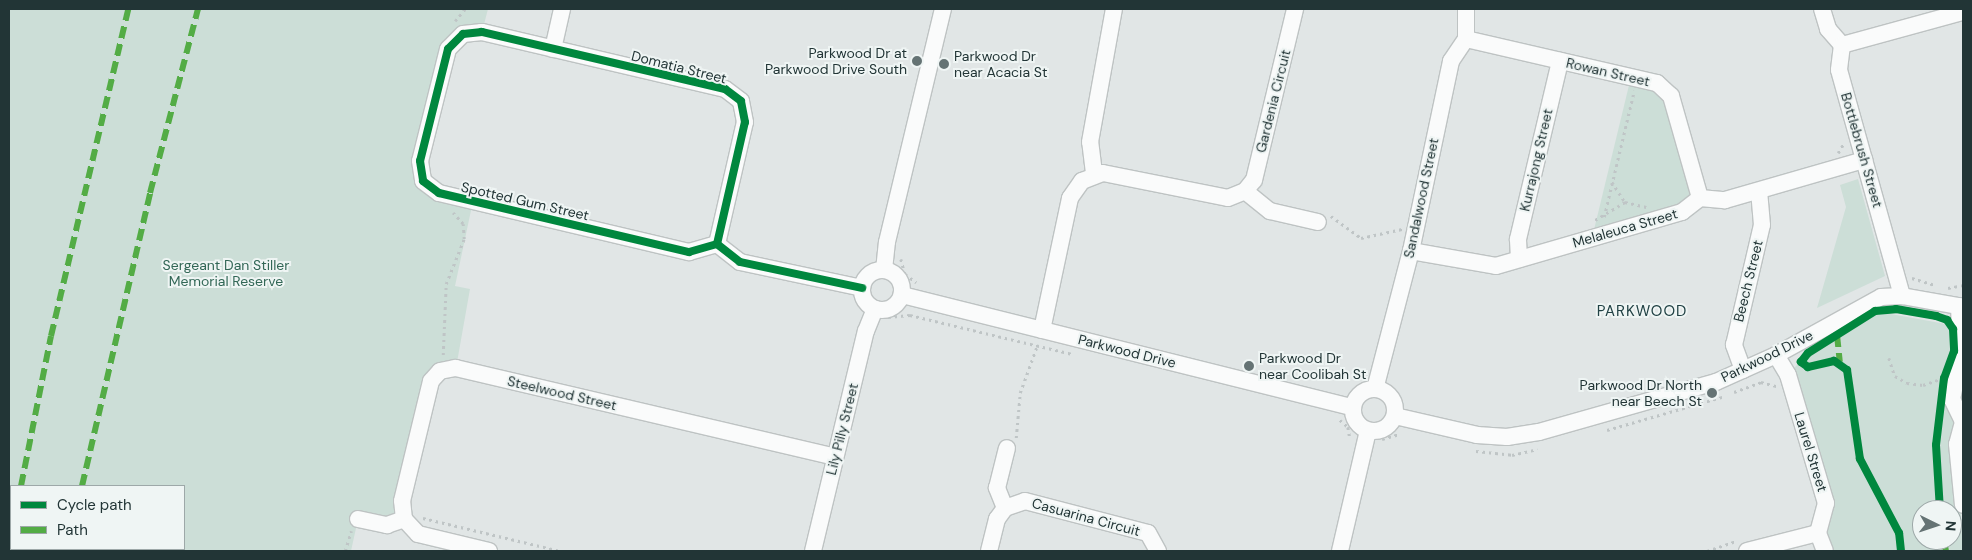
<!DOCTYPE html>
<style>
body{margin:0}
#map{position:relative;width:1972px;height:560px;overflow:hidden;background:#e1e6e6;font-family:"DM Sans",sans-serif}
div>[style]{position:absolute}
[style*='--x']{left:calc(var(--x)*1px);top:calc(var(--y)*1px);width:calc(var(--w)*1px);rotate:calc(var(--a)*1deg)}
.green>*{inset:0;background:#ccded7}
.path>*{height:2.5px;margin-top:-1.25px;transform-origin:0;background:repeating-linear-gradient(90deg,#bfc5c6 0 2.5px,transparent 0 6.5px)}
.roads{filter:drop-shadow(1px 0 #bec3c3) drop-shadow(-1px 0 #bec3c3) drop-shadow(0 1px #bec3c3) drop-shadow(0 -1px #bec3c3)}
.minor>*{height:16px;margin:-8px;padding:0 8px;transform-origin:8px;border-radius:8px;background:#fafbfb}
.minor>.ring{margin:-8px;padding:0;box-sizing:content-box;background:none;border:16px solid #fafbfb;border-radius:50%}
.quiet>*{height:6px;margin-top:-3px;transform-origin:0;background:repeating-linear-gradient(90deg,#53ac45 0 12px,transparent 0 18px)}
.cycleway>*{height:8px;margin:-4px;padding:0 4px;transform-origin:4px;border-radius:4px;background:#00873e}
.dots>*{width:14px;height:14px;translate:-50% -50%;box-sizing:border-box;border:2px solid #eff5f4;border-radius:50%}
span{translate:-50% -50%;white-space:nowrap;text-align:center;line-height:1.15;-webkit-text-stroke:4px #eff5f4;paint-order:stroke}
.poi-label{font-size:14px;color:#223536}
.right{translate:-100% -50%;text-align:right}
.left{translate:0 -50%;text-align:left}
.street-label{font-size:14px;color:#223536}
.park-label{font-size:14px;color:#326756}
.neighbourhood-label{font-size:15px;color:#214245;letter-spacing:1px}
.frame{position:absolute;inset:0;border:10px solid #223536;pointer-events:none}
.legend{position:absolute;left:10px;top:485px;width:175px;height:65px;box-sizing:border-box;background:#eff5f4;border:1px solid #9da8a8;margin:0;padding:6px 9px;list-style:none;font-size:15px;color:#223536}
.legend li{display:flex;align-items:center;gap:10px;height:25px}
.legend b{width:25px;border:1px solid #9da8a8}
.north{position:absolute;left:1912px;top:500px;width:50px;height:50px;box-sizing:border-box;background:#eff5f4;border:1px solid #9da8a8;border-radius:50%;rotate:94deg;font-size:14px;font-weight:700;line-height:20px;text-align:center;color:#223536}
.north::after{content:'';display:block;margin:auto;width:18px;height:22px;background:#657374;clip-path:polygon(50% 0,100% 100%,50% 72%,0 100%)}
</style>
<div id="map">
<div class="green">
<i style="clip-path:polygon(evenodd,9px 9px,488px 9px,482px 32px,448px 49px,423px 181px,473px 201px,455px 286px,470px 289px,456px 368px,440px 371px,404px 519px,358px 519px,351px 551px,9px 551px,9px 9px,11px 486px,184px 486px,184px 549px,11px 549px,11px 486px)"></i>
<i style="clip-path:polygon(1631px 77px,1671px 96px,1700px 198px,1592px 238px)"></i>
<i style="clip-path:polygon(1858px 179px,1885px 276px,1817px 308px,1846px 207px,1840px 185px)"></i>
<i style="clip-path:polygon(evenodd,1880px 312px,1962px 327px,1953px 385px,1963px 551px,1825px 551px,1826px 503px,1788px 375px,1804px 357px,1880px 312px,1922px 510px,1952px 510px,1952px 540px,1922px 540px,1922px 510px)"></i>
</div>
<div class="path">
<i style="--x:455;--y:21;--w:16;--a:-50"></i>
<i style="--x:1838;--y:153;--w:12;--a:-59"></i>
<i style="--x:1612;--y:182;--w:24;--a:57"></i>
<i style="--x:1331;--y:216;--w:37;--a:36"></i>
<i style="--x:1361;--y:238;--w:42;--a:-12.4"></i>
<i style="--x:1604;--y:217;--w:130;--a:-76.6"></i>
<i style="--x:1595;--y:220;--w:35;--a:-31"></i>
<i style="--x:1625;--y:202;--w:22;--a:13"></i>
<i style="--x:901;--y:259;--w:16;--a:75"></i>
<i style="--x:905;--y:274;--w:14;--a:36"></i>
<i style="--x:1912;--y:278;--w:24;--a:17"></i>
<i style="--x:1948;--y:288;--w:15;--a:-11"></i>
<i style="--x:888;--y:317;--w:22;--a:-5"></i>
<i style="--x:910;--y:315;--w:167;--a:13.5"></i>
<i style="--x:443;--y:355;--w:71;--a:-87.6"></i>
<i style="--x:446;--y:284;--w:48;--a:-68.2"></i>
<i style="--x:464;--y:239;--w:15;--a:-94"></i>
<i style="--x:463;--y:224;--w:15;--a:-132"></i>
<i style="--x:1889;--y:358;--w:19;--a:72"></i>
<i style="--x:1895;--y:376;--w:14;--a:30"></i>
<i style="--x:1907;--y:383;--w:16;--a:7"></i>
<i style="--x:1923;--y:385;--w:18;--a:-19"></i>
<i style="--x:1734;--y:392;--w:29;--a:-20"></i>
<i style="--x:1761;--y:382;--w:16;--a:15"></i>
<i style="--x:1340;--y:420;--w:11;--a:41"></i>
<i style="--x:1348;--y:427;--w:11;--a:80"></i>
<i style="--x:1607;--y:430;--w:120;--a:-16"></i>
<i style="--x:1016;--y:438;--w:45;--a:-84.9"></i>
<i style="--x:1020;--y:393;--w:50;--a:-70.1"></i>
<i style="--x:1382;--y:439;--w:19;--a:-16"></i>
<i style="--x:1476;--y:451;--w:36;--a:6"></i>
<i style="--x:1512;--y:455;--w:26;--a:-13"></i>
<i style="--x:423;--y:518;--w:141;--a:13.5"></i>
<i style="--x:345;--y:551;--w:21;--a:-73"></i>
<i style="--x:1707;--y:551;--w:31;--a:-19"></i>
<i style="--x:1935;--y:551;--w:11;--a:-22"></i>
</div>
<div class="roads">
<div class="minor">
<i style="--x:1822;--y:9;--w:21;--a:73"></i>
<i style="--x:1828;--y:29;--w:21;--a:49"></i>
<i style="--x:1842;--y:45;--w:25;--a:97"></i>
<i style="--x:1839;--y:70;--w:235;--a:74.4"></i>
<i style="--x:1466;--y:39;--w:196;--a:13"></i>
<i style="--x:1657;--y:83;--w:19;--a:43"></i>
<i style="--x:1671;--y:96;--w:106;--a:74.1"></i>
<i style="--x:1842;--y:45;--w:125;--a:-15.3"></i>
<i style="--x:553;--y:49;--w:41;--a:-77.3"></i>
<i style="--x:1094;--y:173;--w:31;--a:-97"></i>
<i style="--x:1090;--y:142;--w:135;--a:-79.8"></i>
<i style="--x:1245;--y:191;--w:32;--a:39"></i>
<i style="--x:1270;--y:211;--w:49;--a:12.9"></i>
<i style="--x:717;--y:244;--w:125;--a:-77.1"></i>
<i style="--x:745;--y:122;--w:21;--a:-101"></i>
<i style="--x:741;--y:101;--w:20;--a:-143"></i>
<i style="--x:725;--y:89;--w:250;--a:-166.8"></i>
<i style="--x:482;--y:32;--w:19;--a:174"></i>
<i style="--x:463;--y:34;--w:21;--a:135"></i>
<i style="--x:448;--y:49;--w:115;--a:104"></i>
<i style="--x:420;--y:161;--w:20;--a:81"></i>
<i style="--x:423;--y:181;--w:20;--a:37"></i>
<i style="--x:439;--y:193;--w:257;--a:13.3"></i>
<i style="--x:689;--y:252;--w:29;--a:-16"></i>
<i style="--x:717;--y:244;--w:29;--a:38"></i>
<i style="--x:740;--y:262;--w:125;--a:12"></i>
<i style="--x:1411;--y:251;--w:86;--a:10"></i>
<i style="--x:1496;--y:266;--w:194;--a:-16.2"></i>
<i style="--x:1682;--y:212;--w:23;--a:-38"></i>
<i style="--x:1700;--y:198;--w:25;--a:5"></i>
<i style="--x:1725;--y:200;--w:145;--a:-16.1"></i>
<i style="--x:1519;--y:259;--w:20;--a:-93"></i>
<i style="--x:1518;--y:239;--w:183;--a:-76.7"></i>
<i style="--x:884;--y:270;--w:28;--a:-84"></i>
<i style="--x:887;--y:242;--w:240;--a:-76.5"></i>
<i class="ring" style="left:862px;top:270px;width:24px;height:24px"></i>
<i style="--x:902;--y:295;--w:464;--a:14"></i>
<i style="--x:1959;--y:306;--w:50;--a:87.7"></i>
<i style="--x:1961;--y:356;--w:44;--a:101.8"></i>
<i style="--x:1952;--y:399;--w:25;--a:64"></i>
<i style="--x:1963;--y:422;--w:23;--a:105"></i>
<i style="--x:1957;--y:444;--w:61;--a:84.4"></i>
<i style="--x:1042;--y:330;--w:135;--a:-78"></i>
<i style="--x:1070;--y:198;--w:21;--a:-55"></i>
<i style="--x:1082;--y:181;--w:22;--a:-21"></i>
<i style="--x:1103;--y:173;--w:127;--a:11.3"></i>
<i style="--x:1228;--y:198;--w:18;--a:-22"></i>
<i style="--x:1245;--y:191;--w:14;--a:-51"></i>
<i style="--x:1254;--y:180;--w:176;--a:-76.5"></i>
<i style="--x:1776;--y:355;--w:23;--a:59"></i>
<i style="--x:1788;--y:375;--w:134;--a:73.5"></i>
<i style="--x:1826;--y:503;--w:31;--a:105"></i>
<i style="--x:1818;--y:533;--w:19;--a:69"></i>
<i style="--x:1743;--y:370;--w:27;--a:-110"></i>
<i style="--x:1734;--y:345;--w:123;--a:-76.9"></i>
<i style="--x:1762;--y:225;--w:34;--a:-95"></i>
<i class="ring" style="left:1353px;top:389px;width:26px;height:26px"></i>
<i style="--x:1375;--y:389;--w:143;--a:-75.4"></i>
<i style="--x:1411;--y:251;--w:194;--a:-78.1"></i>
<i style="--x:1451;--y:61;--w:27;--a:-56"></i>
<i style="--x:1466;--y:39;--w:30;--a:-90"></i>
<i style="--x:1395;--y:416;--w:84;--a:13"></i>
<i style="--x:1477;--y:435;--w:30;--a:4"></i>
<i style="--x:1507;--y:437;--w:32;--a:-9"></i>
<i style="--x:1539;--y:432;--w:184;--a:-15.8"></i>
<i style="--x:1716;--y:382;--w:66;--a:-24.2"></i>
<i style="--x:1776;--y:355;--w:120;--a:-28.9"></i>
<i style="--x:1881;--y:297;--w:21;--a:-3"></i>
<i style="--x:1902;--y:296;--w:62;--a:10.2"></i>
<i style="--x:1005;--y:508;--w:22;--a:-112"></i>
<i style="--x:997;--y:488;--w:41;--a:-76"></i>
<i style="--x:358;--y:519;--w:30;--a:12"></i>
<i style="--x:387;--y:525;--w:18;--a:-19"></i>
<i style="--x:489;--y:551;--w:73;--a:-166.5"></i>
<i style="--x:418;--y:534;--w:21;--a:-133"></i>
<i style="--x:404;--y:519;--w:18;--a:-96"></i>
<i style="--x:402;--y:501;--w:123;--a:-76.4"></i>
<i style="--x:431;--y:381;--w:13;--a:-48"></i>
<i style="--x:440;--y:371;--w:16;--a:-11"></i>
<i style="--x:456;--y:368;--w:389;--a:13.2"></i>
<i style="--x:813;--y:551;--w:226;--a:-76.5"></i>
<i style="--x:866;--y:331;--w:24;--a:-68"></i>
<i style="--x:989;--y:551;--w:33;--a:-76"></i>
<i style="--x:997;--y:519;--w:14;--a:-54"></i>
<i style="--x:1005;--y:508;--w:21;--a:-19"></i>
<i style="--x:1025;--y:501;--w:127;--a:14.6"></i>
<i style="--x:1148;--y:533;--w:21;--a:61"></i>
<i style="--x:1340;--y:551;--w:123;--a:-76.9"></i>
<i style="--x:1747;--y:551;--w:73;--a:-14.2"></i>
</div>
</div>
<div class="quiet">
<i style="--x:1837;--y:335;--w:27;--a:84"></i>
<i style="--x:21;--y:486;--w:153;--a:-78.7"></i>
<i style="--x:51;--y:336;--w:336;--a:-76.7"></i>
<i style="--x:82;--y:486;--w:301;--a:-76.9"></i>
<i style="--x:150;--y:193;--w:190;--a:-75.4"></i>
<i style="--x:1944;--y:540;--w:11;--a:80"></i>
<i style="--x:9;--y:551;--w:10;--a:-79"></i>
<i style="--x:70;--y:551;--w:2;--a:-90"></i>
</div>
<div class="cycleway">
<i style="--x:717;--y:244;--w:125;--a:-77.1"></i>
<i style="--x:745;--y:122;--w:21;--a:-101"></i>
<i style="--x:741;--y:101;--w:20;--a:-143"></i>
<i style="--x:725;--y:89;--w:250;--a:-166.8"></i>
<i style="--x:482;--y:32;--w:19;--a:174"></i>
<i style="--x:463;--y:34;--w:21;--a:135"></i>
<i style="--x:448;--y:49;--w:115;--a:104"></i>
<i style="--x:420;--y:161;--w:20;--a:81"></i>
<i style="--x:423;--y:181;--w:20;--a:37"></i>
<i style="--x:439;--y:193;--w:257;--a:13.3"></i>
<i style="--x:689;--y:252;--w:29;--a:-16"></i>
<i style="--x:717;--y:244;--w:29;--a:38"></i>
<i style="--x:740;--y:262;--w:125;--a:12"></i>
<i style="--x:1901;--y:551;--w:18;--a:-96"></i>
<i style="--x:1899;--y:533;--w:84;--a:-117.8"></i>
<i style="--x:1860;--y:459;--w:90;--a:-98.3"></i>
<i style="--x:1847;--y:370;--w:16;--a:-145"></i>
<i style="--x:1834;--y:361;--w:27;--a:167"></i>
<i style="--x:1808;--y:367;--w:9;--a:-144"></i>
<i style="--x:1801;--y:362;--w:11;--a:-52"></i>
<i style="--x:1808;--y:353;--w:79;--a:-32.1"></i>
<i style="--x:1875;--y:311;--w:21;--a:-5"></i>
<i style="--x:1896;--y:309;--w:41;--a:9.9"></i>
<i style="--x:1936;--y:316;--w:12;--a:20"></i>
<i style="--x:1947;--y:320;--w:11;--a:56"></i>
<i style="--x:1953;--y:329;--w:22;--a:87"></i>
<i style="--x:1954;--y:351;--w:29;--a:110"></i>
<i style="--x:1944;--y:378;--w:67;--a:96.8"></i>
<i style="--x:1936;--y:445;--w:65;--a:86.5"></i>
</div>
<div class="dots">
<i style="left:917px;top:61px;background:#657374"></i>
<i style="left:944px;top:64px;background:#657374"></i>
<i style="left:1249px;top:366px;background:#657374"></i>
<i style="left:1712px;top:393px;background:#657374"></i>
</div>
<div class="poi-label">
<span class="right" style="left:907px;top:61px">Parkwood Dr at<br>Parkwood Drive South</span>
<span class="left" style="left:954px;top:64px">Parkwood Dr<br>near Acacia St</span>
<span class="left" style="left:1259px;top:366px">Parkwood Dr<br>near Coolibah St</span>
<span class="right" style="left:1702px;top:393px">Parkwood Dr North<br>near Beech St</span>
</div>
<div class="street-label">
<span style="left:679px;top:67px;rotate:14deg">Domatia Street</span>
<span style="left:1608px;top:72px;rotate:13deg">Rowan Street</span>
<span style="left:1273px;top:101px;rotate:-76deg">Gardenia Circuit</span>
<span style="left:1862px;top:150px;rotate:74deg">Bottlebrush Street</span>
<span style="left:1536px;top:160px;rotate:-77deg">Kurrajong Street</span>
<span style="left:1421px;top:198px;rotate:-78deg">Sandalwood Street</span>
<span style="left:525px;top:201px;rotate:13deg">Spotted Gum Street</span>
<span style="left:1625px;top:228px;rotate:-16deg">Melaleuca Street</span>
<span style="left:1748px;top:281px;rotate:-76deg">Beech Street</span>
<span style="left:1127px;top:351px;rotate:14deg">Parkwood Drive</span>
<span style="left:1767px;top:356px;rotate:-26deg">Parkwood Drive</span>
<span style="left:562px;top:393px;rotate:13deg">Steelwood Street</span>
<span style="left:842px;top:429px;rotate:-76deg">Lily Pilly Street</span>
<span style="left:1811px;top:452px;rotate:73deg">Laurel Street</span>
<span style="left:1086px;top:517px;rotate:15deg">Casuarina Circuit</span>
</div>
<div class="park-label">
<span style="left:226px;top:273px">Sergeant Dan Stiller<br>Memorial Reserve</span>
</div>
<div class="neighbourhood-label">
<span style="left:1642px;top:312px">PARKWOOD</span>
</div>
<div class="frame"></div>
<ul class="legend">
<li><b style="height:6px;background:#00873e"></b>Cycle path</li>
<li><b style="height:6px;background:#53ac45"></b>Path</li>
</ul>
<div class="north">N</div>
</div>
